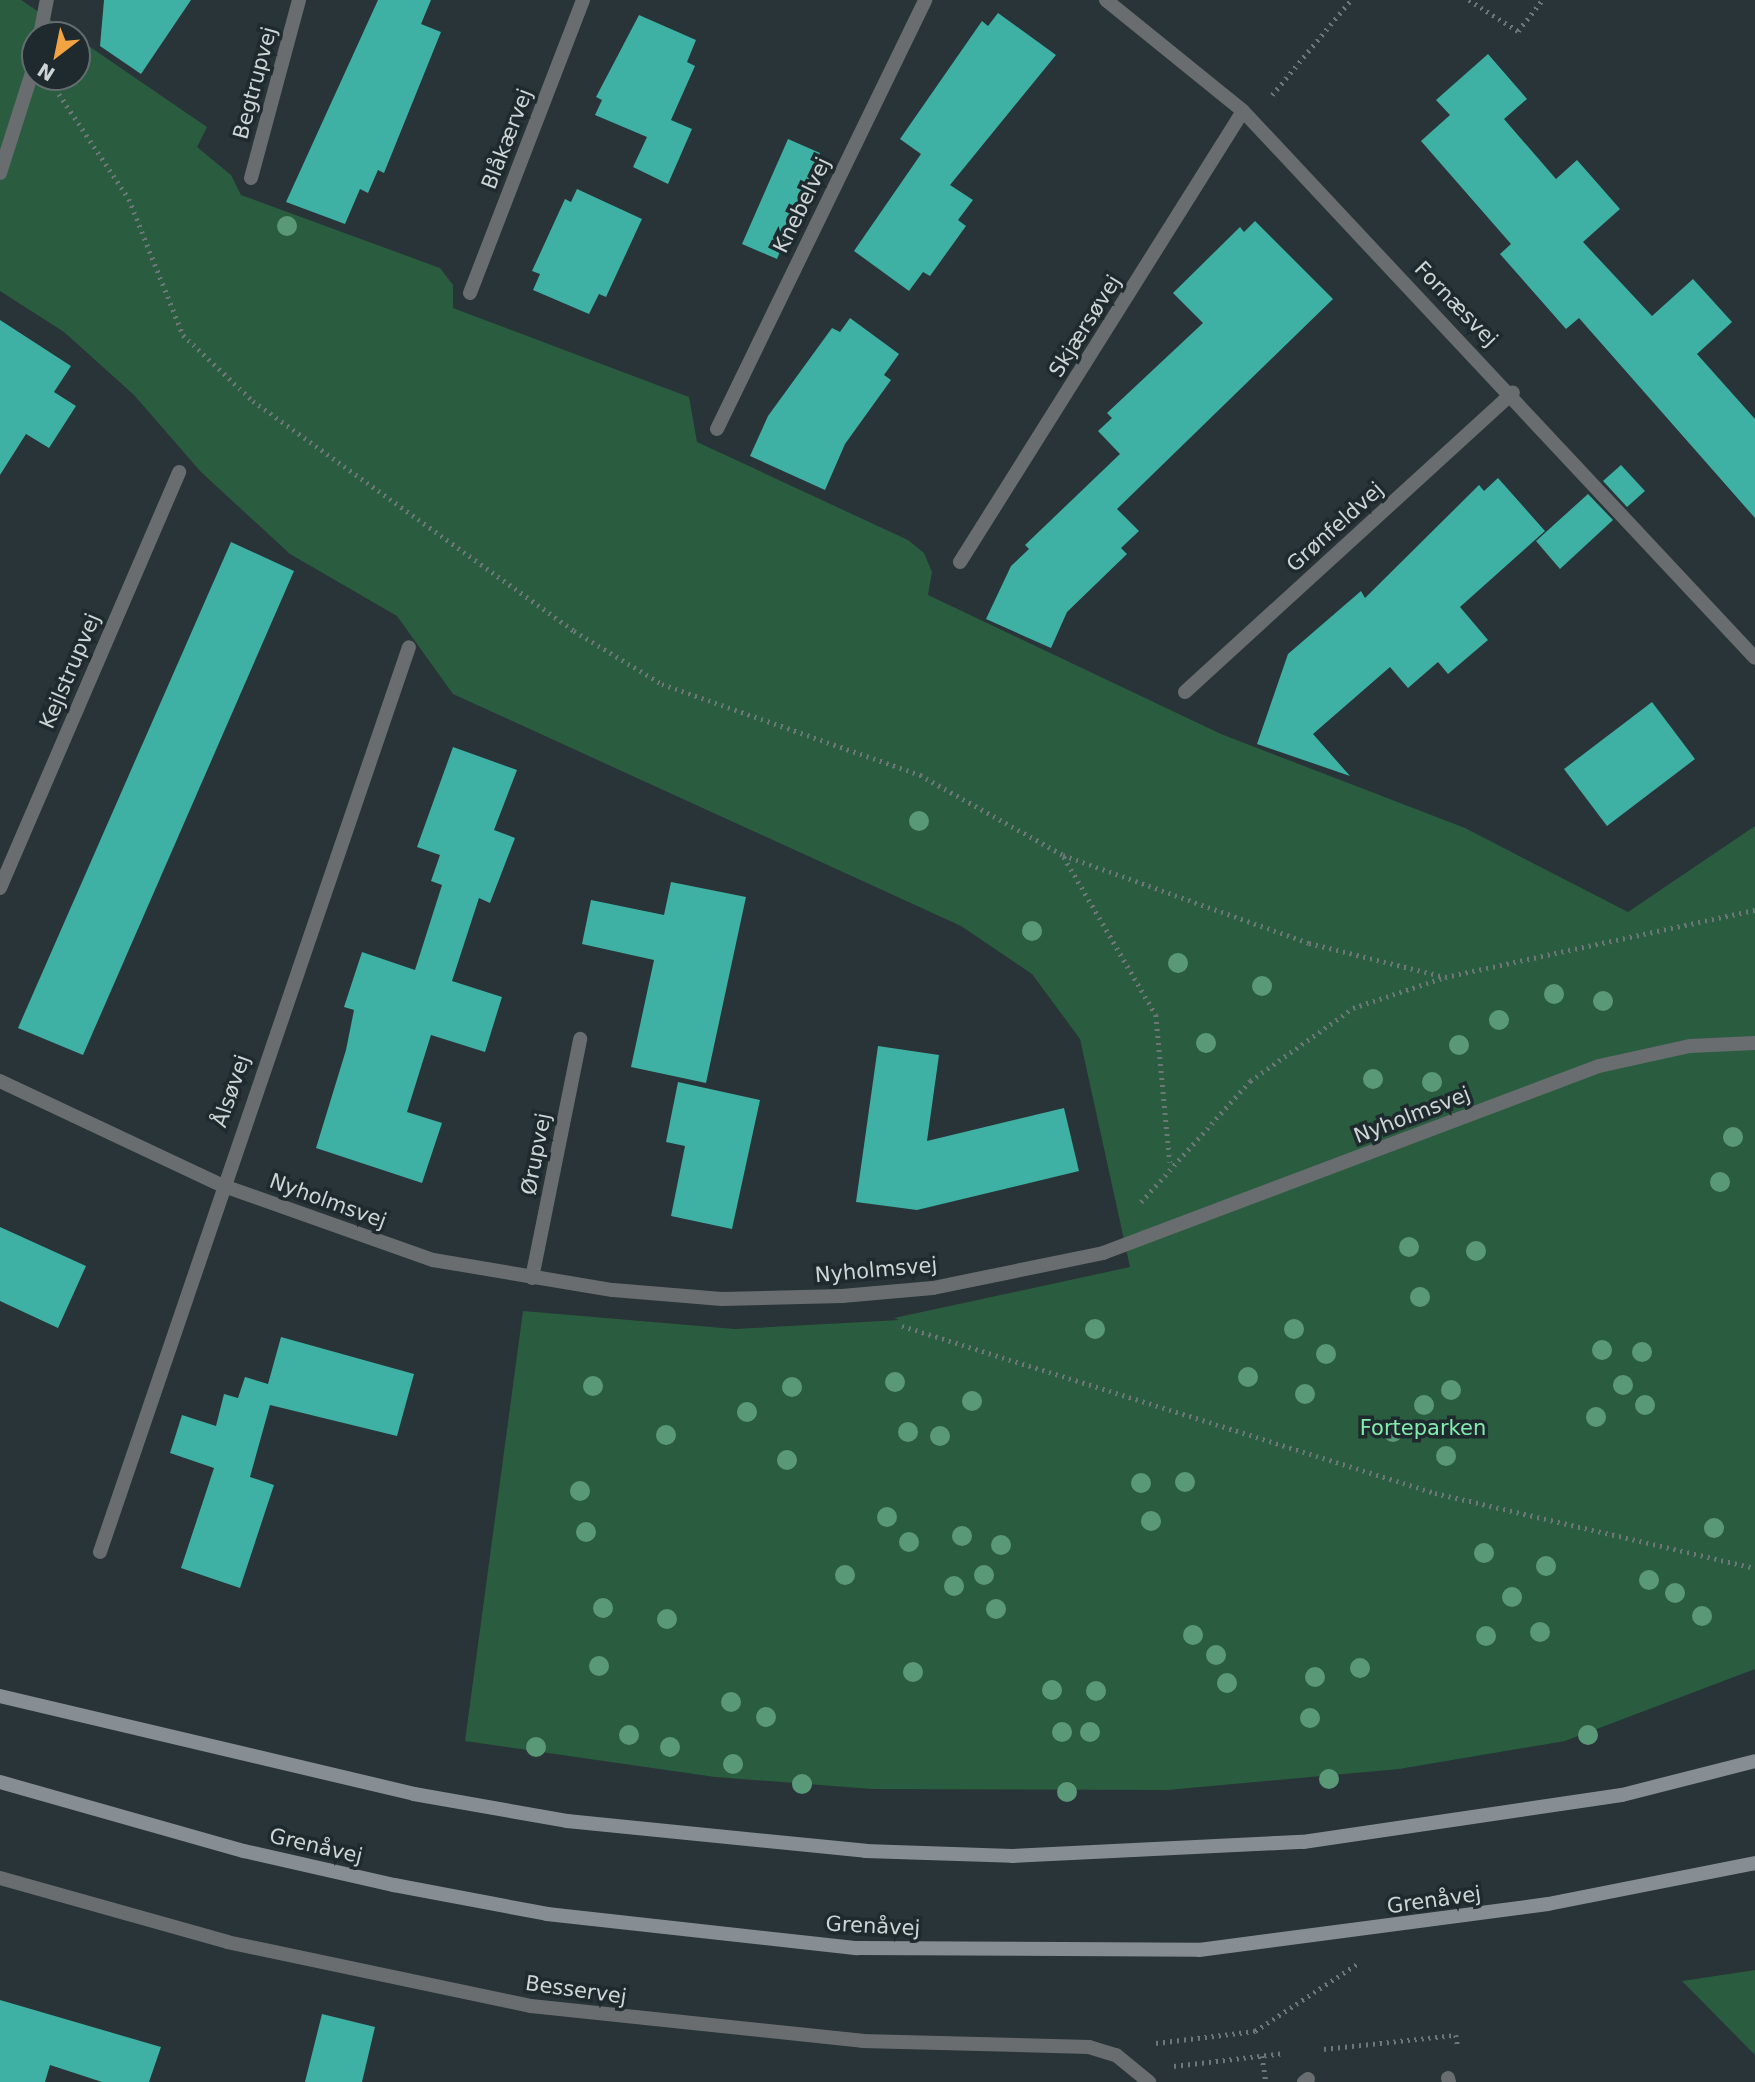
<!DOCTYPE html>
<meta charset="utf-8">
<style>
body{margin:0}
#map{position:relative;width:1755px;height:2082px;overflow:hidden;background:#283437;font-family:"DejaVu Sans",sans-serif}
div>[style]{position:absolute}
[style*='--x']{left:calc(var(--x)*1px);top:calc(var(--y)*1px);width:calc(var(--w)*1px);rotate:calc(var(--a)*1deg)}
.green>*{inset:0;background:#2a5c3f}
.building>*{inset:0;background:#3eb0a4}
.path>*{height:4.5px;margin-top:-2.25px;transform-origin:0;background:repeating-linear-gradient(90deg,#6d7779 0 2px,transparent 0 7px)}
.minor>*{height:14px;margin:-7px;padding:0 7px;transform-origin:7px;border-radius:7px;background:#696d70}
.secondary>*{height:14px;margin:-7px;padding:0 7px;transform-origin:7px;border-radius:7px;background:#878e93}
.trees>*{width:20px;height:20px;margin:-10px;border-radius:50%;background:#5a9978}
span{translate:-50% -50%;white-space:nowrap;text-align:center;line-height:1.15;-webkit-text-stroke:7px #1e2a2d;paint-order:stroke}
.street-label{font-size:21px;color:#cdd5d6}
.park-label{font-size:21px;color:#82ebad}
.north{position:absolute;left:21px;top:21px;width:70px;height:70px;box-sizing:border-box;background:#1e2a2d;border:2px solid #646e71;border-radius:50%;rotate:212deg;font-size:19px;font-weight:700;line-height:28px;text-align:center;color:#cdd5d6}
.north::after{content:'';display:block;margin:auto;width:24px;height:32px;background:#f3a442;clip-path:polygon(50% 0,100% 100%,50% 72%,0 100%)}
</style>
<div id="map">
<div class="green">
<i style="clip-path:polygon(0 0,21px 0,73px 35px,35px 35px,35px 77px,77px 77px,77px 38px,207px 127px,197px 147px,231px 175px,241px 195px,440px 268px,453px 285px,453px 308px,689px 397px,697px 442px,908px 540px,924px 553px,932px 572px,928px 595px,1221px 734px,1465px 828px,1628px 912px,1755px 826px,1755px 1669px,1565px 1741px,1399px 1769px,1167px 1790px,872px 1789px,715px 1777px,465px 1741px,523px 1311px,735px 1329px,899px 1320px,894px 1318px,1130px 1267px,1080px 1039px,1032px 974px,961px 926px,453px 694px,397px 616px,290px 554px,201px 472px,134px 395px,64px 332px,0 291px)"></i>
<i style="clip-path:polygon(1755px 1970px,1755px 2055px,1682px 1981px)"></i>
</div>
<div class="building">
<i style="clip-path:polygon(104px 0,191px 0,141px 74px,100px 46px)"></i>
<i style="clip-path:polygon(378px 0,431px 0,421px 24px,441px 32px,384px 173px,378px 170px,368px 193px,360px 189px,345px 224px,286px 202px)"></i>
<i style="clip-path:polygon(998px 13px,1056px 55px,950px 185px,973px 200px,958px 220px,966px 226px,930px 276px,923px 272px,909px 291px,854px 251px,921px 154px,900px 139px,982px 21px,988px 26px)"></i>
<i style="clip-path:polygon(639px 15px,696px 40px,687px 62px,695px 66px,671px 120px,692px 129px,668px 184px,633px 167px,647px 137px,595px 115px,602px 100px,596px 97px)"></i>
<i style="clip-path:polygon(1488px 54px,1527px 99px,1504px 119px,1556px 179px,1577px 160px,1620px 209px,1583px 242px,1652px 316px,1693px 279px,1732px 322px,1697px 354px,1755px 419px,1755px 518px,1579px 318px,1566px 329px,1500px 254px,1511px 244px,1421px 141px,1450px 115px,1436px 100px)"></i>
<i style="clip-path:polygon(788px 139px,820px 153px,777px 259px,742px 244px)"></i>
<i style="clip-path:polygon(577px 189px,642px 219px,606px 297px,599px 294px,589px 314px,533px 290px,540px 274px,532px 271px,565px 199px,571px 202px)"></i>
<i style="clip-path:polygon(1255px 221px,1333px 299px,1117px 509px,1139px 531px,1121px 548px,1127px 554px,1067px 612px,1051px 648px,986px 619px,1011px 566px,1029px 549px,1025px 545px,1120px 454px,1098px 431px,1112px 418px,1107px 413px,1203px 323px,1173px 293px,1240px 227px,1244px 232px)"></i>
<i style="clip-path:polygon(850px 318px,899px 354px,884px 375px,891px 380px,845px 444px,825px 490px,750px 456px,768px 416px,832px 328px,840px 332px)"></i>
<i style="clip-path:polygon(0 320px,71px 366px,54px 392px,76px 406px,49px 448px,26px 434px,0 475px)"></i>
<i style="clip-path:polygon(1621px 465px,1645px 491px,1627px 507px,1603px 481px)"></i>
<i style="clip-path:polygon(1498px 478px,1545px 531px,1460px 607px,1488px 640px,1448px 674px,1438px 662px,1408px 688px,1390px 667px,1313px 734px,1350px 776px,1257px 744px,1288px 654px,1361px 591px,1365px 598px,1479px 485px,1484px 491px)"></i>
<i style="clip-path:polygon(1588px 494px,1613px 520px,1560px 569px,1536px 541px)"></i>
<i style="clip-path:polygon(231px 542px,294px 571px,83px 1055px,18px 1028px)"></i>
<i style="clip-path:polygon(1652px 702px,1695px 759px,1607px 826px,1564px 769px)"></i>
<i style="clip-path:polygon(453px 747px,517px 770px,494px 830px,515px 838px,490px 903px,479px 898px,452px 981px,502px 997px,485px 1052px,431px 1035px,407px 1112px,442px 1123px,422px 1183px,316px 1148px,346px 1050px,354px 1010px,344px 1007px,362px 952px,415px 970px,442px 885px,431px 881px,440px 855px,417px 847px)"></i>
<i style="clip-path:polygon(671px 882px,746px 897px,706px 1083px,631px 1067px,654px 960px,582px 944px,591px 900px,664px 915px)"></i>
<i style="clip-path:polygon(878px 1046px,939px 1055px,927px 1141px,1064px 1108px,1079px 1171px,917px 1210px,856px 1202px)"></i>
<i style="clip-path:polygon(678px 1082px,760px 1100px,732px 1229px,671px 1216px,685px 1146px,666px 1142px)"></i>
<i style="clip-path:polygon(0 1227px,86px 1266px,58px 1328px,0 1301px)"></i>
<i style="clip-path:polygon(281px 1337px,414px 1374px,397px 1436px,270px 1405px,250px 1477px,274px 1485px,240px 1588px,181px 1568px,214px 1468px,170px 1453px,182px 1415px,216px 1426px,224px 1394px,238px 1398px,245px 1377px,268px 1384px)"></i>
<i style="clip-path:polygon(0 2000px,161px 2047px,149px 2082px,102px 2082px,50px 2065px,45px 2082px,0 2082px)"></i>
<i style="clip-path:polygon(322px 2014px,375px 2027px,362px 2082px,305px 2082px)"></i>
</div>
<div class="path">
<i style="--x:1469;--y:0;--w:58;--a:32.3"></i>
<i style="--x:1518;--y:31;--w:39;--a:-52"></i>
<i style="--x:59;--y:94;--w:126;--a:56.3"></i>
<i style="--x:129;--y:199;--w:146;--a:68.3"></i>
<i style="--x:183;--y:335;--w:96;--a:43.3"></i>
<i style="--x:253;--y:401;--w:395;--a:35.6"></i>
<i style="--x:574;--y:631;--w:103;--a:31.1"></i>
<i style="--x:662;--y:684;--w:274;--a:19.4"></i>
<i style="--x:920;--y:775;--w:164;--a:29.2"></i>
<i style="--x:1063;--y:855;--w:261;--a:19.7"></i>
<i style="--x:1309;--y:943;--w:140;--a:14"></i>
<i style="--x:1272;--y:95;--w:124;--a:-50.3"></i>
<i style="--x:1064;--y:857;--w:183;--a:59.8"></i>
<i style="--x:1156;--y:1015;--w:148;--a:84.6"></i>
<i style="--x:1141;--y:1202;--w:163;--a:-48"></i>
<i style="--x:1250;--y:1081;--w:126;--a:-35.3"></i>
<i style="--x:1353;--y:1008;--w:97;--a:-18.6"></i>
<i style="--x:1445;--y:977;--w:317;--a:-12.2"></i>
<i style="--x:902;--y:1326;--w:559;--a:17.4"></i>
<i style="--x:1435;--y:1493;--w:329;--a:13.2"></i>
<i style="--x:1156;--y:2043;--w:100;--a:-6.9"></i>
<i style="--x:1255;--y:2031;--w:122;--a:-33.3"></i>
<i style="--x:1324;--y:2049;--w:133;--a:-6.1"></i>
<i style="--x:1456;--y:2035;--w:12;--a:81"></i>
<i style="--x:1262;--y:2056;--w:26;--a:81"></i>
<i style="--x:1174;--y:2066;--w:111;--a:-6.7"></i>
</div>
<div class="minor">
<i style="--x:1106;--y:0;--w:176;--a:39"></i>
<i style="--x:1243;--y:111;--w:749;--a:46.89"></i>
<i style="--x:40;--y:35;--w:36;--a:-79"></i>
<i style="--x:0;--y:173;--w:115;--a:-72.3"></i>
<i style="--x:251;--y:178;--w:184;--a:-74.9"></i>
<i style="--x:470;--y:293;--w:314;--a:-68.9"></i>
<i style="--x:717;--y:429;--w:477;--a:-64.1"></i>
<i style="--x:960;--y:562;--w:532;--a:-57.89"></i>
<i style="--x:1185;--y:692;--w:444;--a:-42.4"></i>
<i style="--x:0;--y:888;--w:453;--a:-66.7"></i>
<i style="--x:0;--y:1081;--w:244;--a:25.2"></i>
<i style="--x:221;--y:1185;--w:225;--a:19.5"></i>
<i style="--x:433;--y:1260;--w:182;--a:9.5"></i>
<i style="--x:613;--y:1290;--w:109;--a:4.7"></i>
<i style="--x:722;--y:1299;--w:120;--a:-1.4"></i>
<i style="--x:842;--y:1296;--w:91;--a:-5"></i>
<i style="--x:933;--y:1288;--w:174;--a:-11.6"></i>
<i style="--x:1103;--y:1253;--w:530;--a:-20.66"></i>
<i style="--x:1599;--y:1066;--w:93;--a:-12.4"></i>
<i style="--x:1690;--y:1046;--w:65;--a:-2.6"></i>
<i style="--x:532;--y:1278;--w:244;--a:-78.6"></i>
<i style="--x:100;--y:1552;--w:956;--a:-71.15"></i>
<i style="--x:0;--y:1878;--w:236;--a:15.7"></i>
<i style="--x:227;--y:1942;--w:311;--a:11.9"></i>
<i style="--x:531;--y:2006;--w:333;--a:6"></i>
<i style="--x:862;--y:2041;--w:227;--a:1.5"></i>
<i style="--x:1089;--y:2047;--w:28;--a:17"></i>
<i style="--x:1116;--y:2055;--w:43;--a:39.3"></i>
<i style="--x:1448;--y:2078;--w:4;--a:76"></i>
<i style="--x:1304;--y:2082;--w:5;--a:-37"></i>
</div>
<div class="secondary">
<i style="--x:0;--y:1696;--w:425;--a:13.3"></i>
<i style="--x:414;--y:1794;--w:155;--a:10"></i>
<i style="--x:567;--y:1821;--w:300;--a:5.7"></i>
<i style="--x:865;--y:1851;--w:147;--a:1.9"></i>
<i style="--x:1012;--y:1856;--w:291;--a:-2.8"></i>
<i style="--x:1303;--y:1842;--w:322;--a:-8.4"></i>
<i style="--x:1622;--y:1795;--w:137;--a:-14.3"></i>
<i style="--x:0;--y:1782;--w:254;--a:15.8"></i>
<i style="--x:244;--y:1851;--w:154;--a:12.8"></i>
<i style="--x:394;--y:1885;--w:156;--a:10.7"></i>
<i style="--x:547;--y:1914;--w:312;--a:6.3"></i>
<i style="--x:857;--y:1948;--w:342;--a:0.3"></i>
<i style="--x:1199;--y:1950;--w:352;--a:-7.5"></i>
<i style="--x:1548;--y:1904;--w:211;--a:-11.2"></i>
</div>
<div class="trees">
<i style="left:287px;top:226px"></i>
<i style="left:919px;top:821px"></i>
<i style="left:1032px;top:931px"></i>
<i style="left:1178px;top:963px"></i>
<i style="left:1262px;top:986px"></i>
<i style="left:1554px;top:994px"></i>
<i style="left:1603px;top:1001px"></i>
<i style="left:1499px;top:1020px"></i>
<i style="left:1206px;top:1043px"></i>
<i style="left:1459px;top:1045px"></i>
<i style="left:1373px;top:1079px"></i>
<i style="left:1432px;top:1082px"></i>
<i style="left:1733px;top:1137px"></i>
<i style="left:1720px;top:1182px"></i>
<i style="left:1409px;top:1247px"></i>
<i style="left:1476px;top:1251px"></i>
<i style="left:1420px;top:1297px"></i>
<i style="left:1095px;top:1329px"></i>
<i style="left:1294px;top:1329px"></i>
<i style="left:1602px;top:1350px"></i>
<i style="left:1642px;top:1352px"></i>
<i style="left:1326px;top:1354px"></i>
<i style="left:1248px;top:1377px"></i>
<i style="left:895px;top:1382px"></i>
<i style="left:1623px;top:1385px"></i>
<i style="left:593px;top:1386px"></i>
<i style="left:792px;top:1387px"></i>
<i style="left:1451px;top:1390px"></i>
<i style="left:1305px;top:1394px"></i>
<i style="left:972px;top:1401px"></i>
<i style="left:1424px;top:1405px"></i>
<i style="left:1645px;top:1405px"></i>
<i style="left:747px;top:1412px"></i>
<i style="left:1596px;top:1417px"></i>
<i style="left:908px;top:1432px"></i>
<i style="left:1393px;top:1432px"></i>
<i style="left:666px;top:1435px"></i>
<i style="left:940px;top:1436px"></i>
<i style="left:1446px;top:1456px"></i>
<i style="left:787px;top:1460px"></i>
<i style="left:1185px;top:1482px"></i>
<i style="left:1141px;top:1483px"></i>
<i style="left:580px;top:1491px"></i>
<i style="left:887px;top:1517px"></i>
<i style="left:1151px;top:1521px"></i>
<i style="left:1714px;top:1528px"></i>
<i style="left:586px;top:1532px"></i>
<i style="left:962px;top:1536px"></i>
<i style="left:909px;top:1542px"></i>
<i style="left:1001px;top:1545px"></i>
<i style="left:1484px;top:1553px"></i>
<i style="left:1546px;top:1566px"></i>
<i style="left:845px;top:1575px"></i>
<i style="left:984px;top:1575px"></i>
<i style="left:1649px;top:1580px"></i>
<i style="left:954px;top:1586px"></i>
<i style="left:1675px;top:1593px"></i>
<i style="left:1512px;top:1597px"></i>
<i style="left:603px;top:1608px"></i>
<i style="left:996px;top:1609px"></i>
<i style="left:1702px;top:1616px"></i>
<i style="left:667px;top:1619px"></i>
<i style="left:1540px;top:1632px"></i>
<i style="left:1193px;top:1635px"></i>
<i style="left:1486px;top:1636px"></i>
<i style="left:1216px;top:1655px"></i>
<i style="left:599px;top:1666px"></i>
<i style="left:1360px;top:1668px"></i>
<i style="left:913px;top:1672px"></i>
<i style="left:1315px;top:1677px"></i>
<i style="left:1227px;top:1683px"></i>
<i style="left:1052px;top:1690px"></i>
<i style="left:1096px;top:1691px"></i>
<i style="left:731px;top:1702px"></i>
<i style="left:766px;top:1717px"></i>
<i style="left:1310px;top:1718px"></i>
<i style="left:1062px;top:1732px"></i>
<i style="left:1090px;top:1732px"></i>
<i style="left:629px;top:1735px"></i>
<i style="left:1588px;top:1735px"></i>
<i style="left:536px;top:1747px"></i>
<i style="left:670px;top:1747px"></i>
<i style="left:733px;top:1764px"></i>
<i style="left:1329px;top:1779px"></i>
<i style="left:802px;top:1784px"></i>
<i style="left:1067px;top:1792px"></i>
</div>
<div class="street-label">
<span style="left:255px;top:83px;rotate:-75deg">Begtrupvej</span>
<span style="left:507px;top:139px;rotate:-69deg">Blåkærvej</span>
<span style="left:802px;top:205px;rotate:-64deg">Knebelvej</span>
<span style="left:1456px;top:304px;rotate:46deg">Fornæsvej</span>
<span style="left:1085px;top:326px;rotate:-58deg">Skjærsøvej</span>
<span style="left:1335px;top:527px;rotate:-42deg">Grønfeldvej</span>
<span style="left:70px;top:671px;rotate:-67deg">Kejlstrupvej</span>
<span style="left:231px;top:1091px;rotate:-71deg">Ålsøvej</span>
<span style="left:1412px;top:1115px;rotate:-21deg">Nyholmsvej</span>
<span style="left:536px;top:1154px;rotate:-79deg">Ørupvej</span>
<span style="left:328px;top:1201px;rotate:20deg">Nyholmsvej</span>
<span style="left:876px;top:1270px;rotate:-5deg">Nyholmsvej</span>
<span style="left:316px;top:1846px;rotate:13deg">Grenåvej</span>
<span style="left:1434px;top:1900px;rotate:-8deg">Grenåvej</span>
<span style="left:873px;top:1926px;rotate:3deg">Grenåvej</span>
<span style="left:576px;top:1990px;rotate:8deg">Besservej</span>
</div>
<div class="park-label">
<span style="left:1423px;top:1428px">Forteparken</span>
</div>
<div class="north">N</div>
</div>
